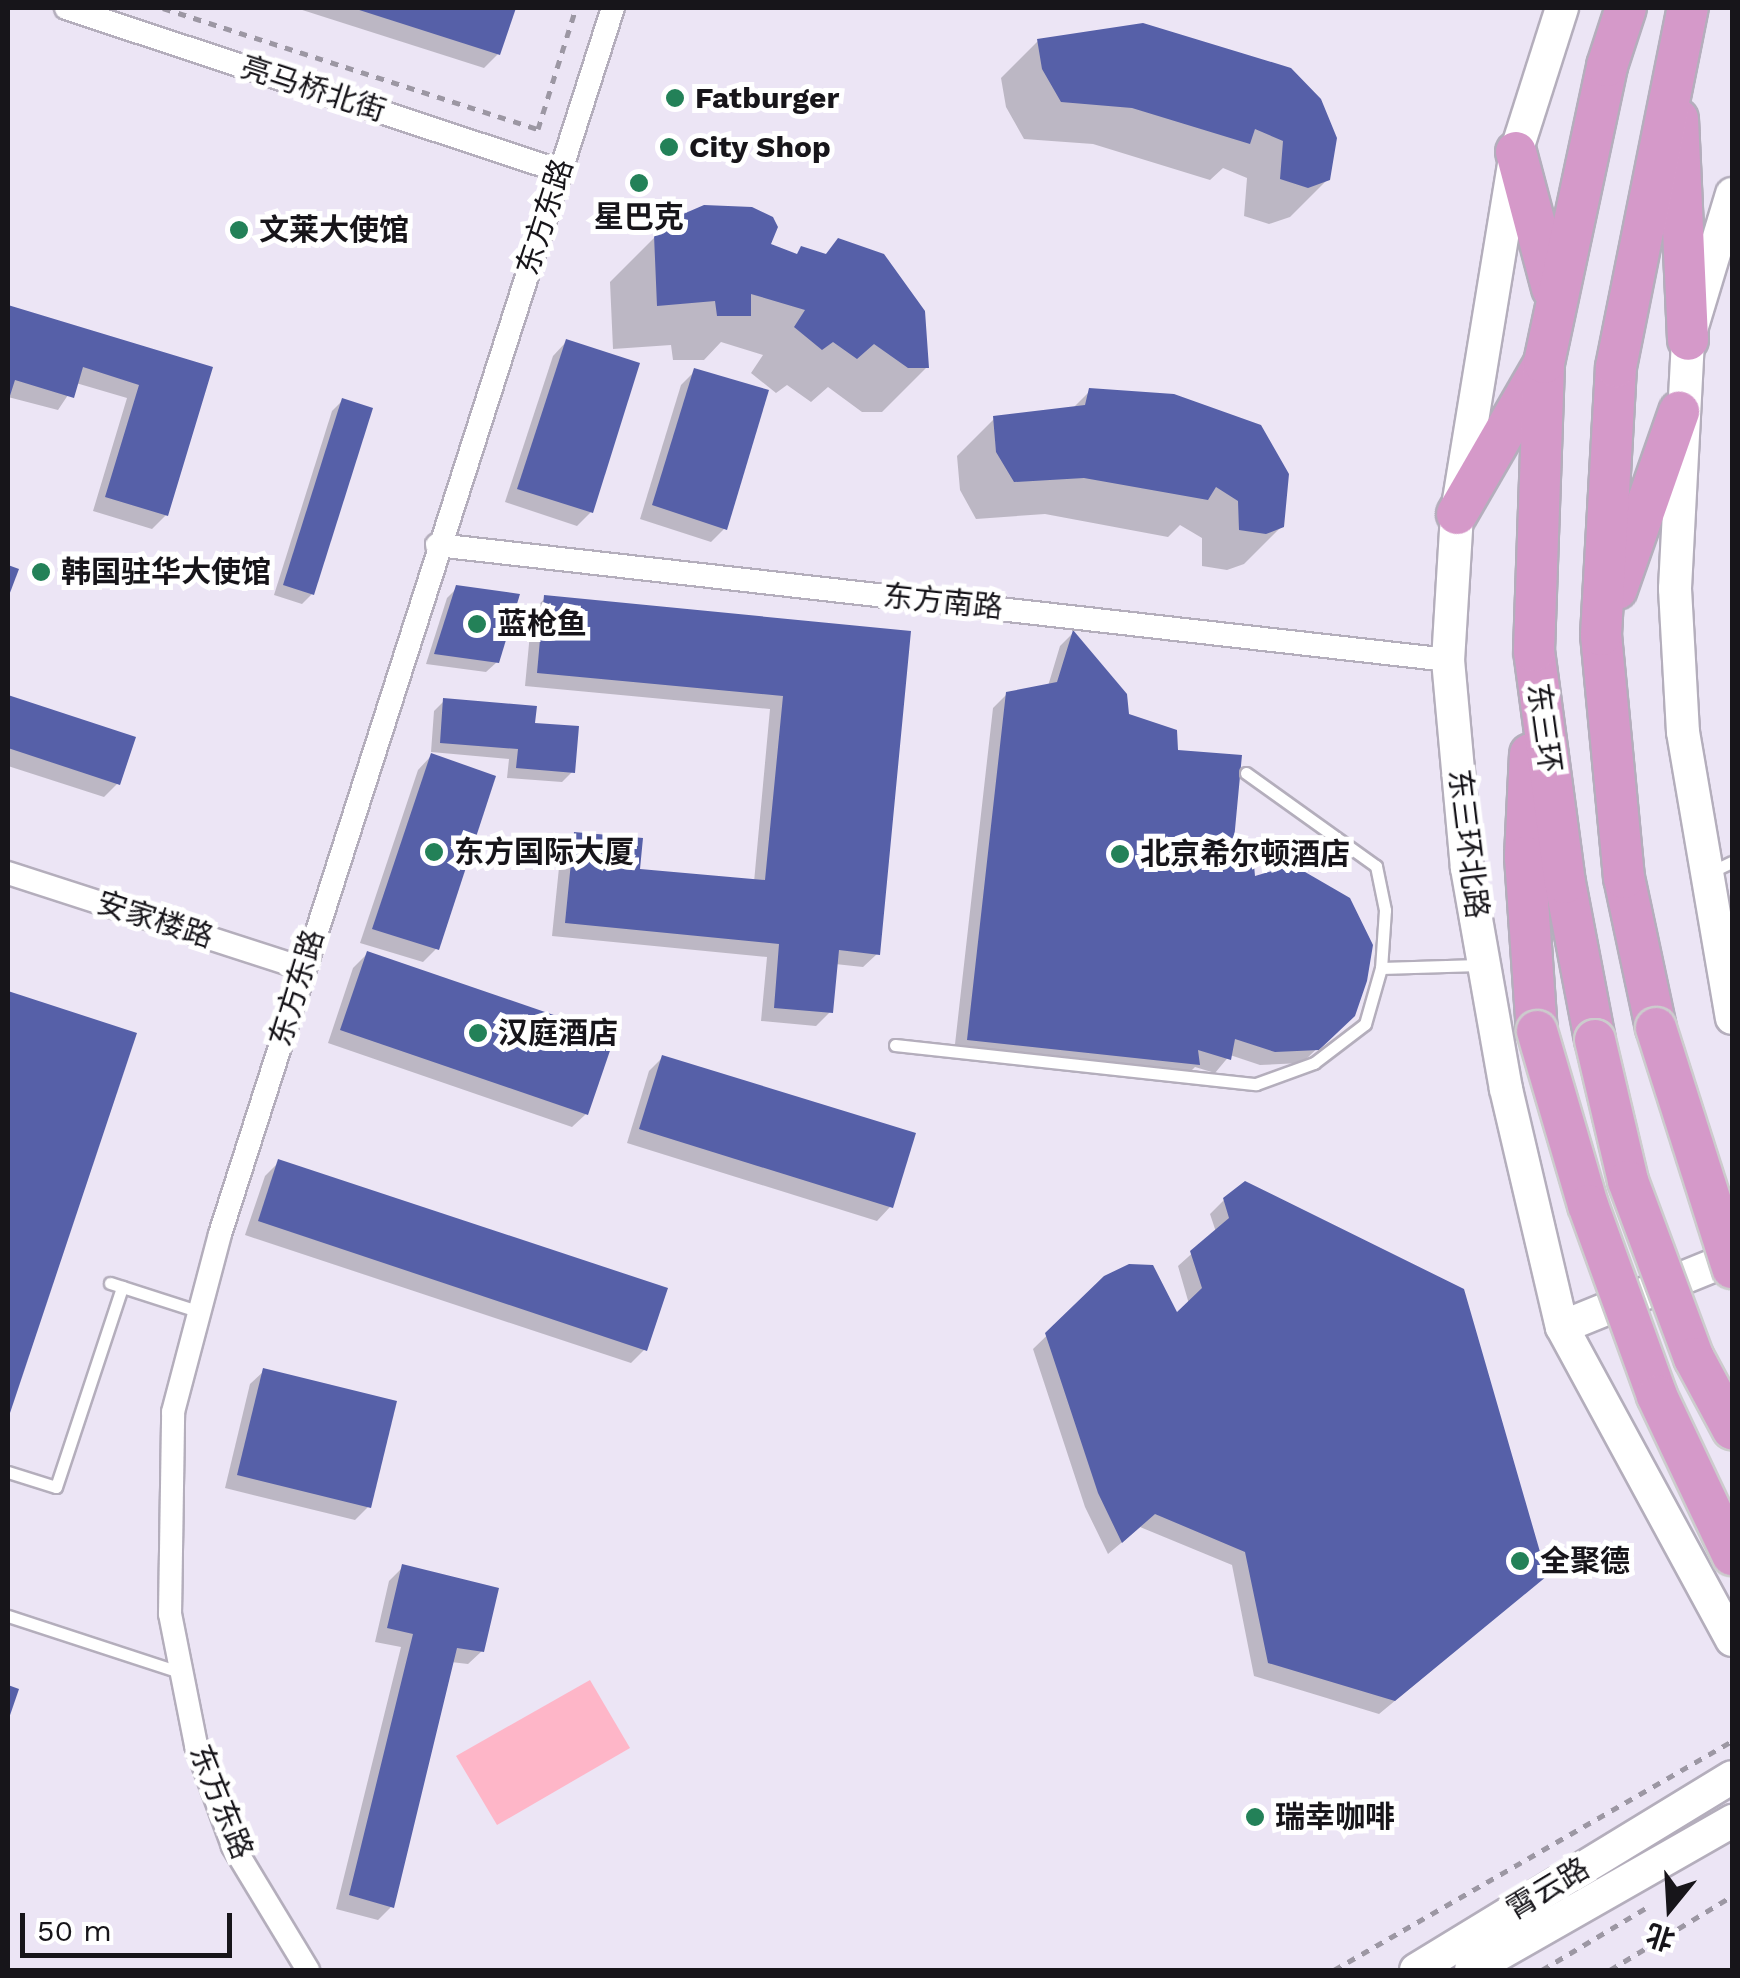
<!DOCTYPE html>
<meta charset="utf-8">
<style>
body{margin:0}
#map{position:relative;width:1740px;height:1978px;overflow:hidden;background:#ece5f5;font-family:"Work Sans","Noto Sans SC",sans-serif}
div>[style]{position:absolute}
[style*='--x']{left:calc(var(--x)*1px);top:calc(var(--y)*1px);width:calc(var(--w)*1px);rotate:calc(var(--a)*1deg)}
.green>*{inset:0;background:#feb6c8}
.shadow>*{inset:0;background:#0003}
.building>*{inset:0;background:#5660a8}
.path>*{height:5px;margin-top:-2.5px;transform-origin:0;background:repeating-linear-gradient(90deg,#9c97a3 0 8px,transparent 0 16px)}
.roads{filter:drop-shadow(2px 0 #b4aebc) drop-shadow(-2px 0 #b4aebc) drop-shadow(0 2px #b4aebc) drop-shadow(0 -2px #b4aebc)}
.lane>*{height:11px;margin:-5.5px;padding:0 5.5px;transform-origin:5.5px;border-radius:5.5px;background:#fff}
.street>*{height:22px;margin:-11px;padding:0 11px;transform-origin:11px;border-radius:11px;background:#fff}
.secondary>*{height:32px;margin:-16px;padding:0 16px;transform-origin:16px;border-radius:16px;background:#fff}
.highway>*{height:40px;margin:-20px;padding:0 20px;transform-origin:20px;border-radius:20px;background:#d599c9}
.bridges{filter:drop-shadow(2px 0 #cccccd) drop-shadow(-2px 0 #cccccd) drop-shadow(0 2px #cccccd) drop-shadow(0 -2px #cccccd)}
.highway-bridge>*{height:40px;margin:-20px;padding:0 20px;transform-origin:20px;border-radius:20px;background:#d599c9}
.dots>*{width:28px;height:28px;translate:-50% -50%;box-sizing:border-box;border:5px solid #fff;border-radius:50%}
span{translate:-50% -50%;white-space:nowrap;text-align:center;line-height:1.15;-webkit-text-stroke:10px #fff;paint-order:stroke}
.street-label{font-size:30px;color:#17151a}
.poi-label{font-size:30px;color:#17151a;font-weight:700}
.left{translate:0 -50%;text-align:left}
.frame{position:absolute;inset:0;border:10px solid #17151a;pointer-events:none}
.north{position:absolute;left:1620px;top:1858px;width:100px;height:100px;-webkit-text-stroke:8px #fff;paint-order:stroke;rotate:198deg;font-size:28px;font-weight:700;line-height:40px;text-align:center;color:#17151a}
.north::after{content:'';display:block;margin:auto;width:35px;height:45px;background:#17151a;clip-path:polygon(50% 0,100% 100%,50% 72%,0 100%)}
.scale{position:absolute;left:20px;top:1913px;width:212px;height:45px;box-sizing:border-box;border:5px solid #17151a;border-top:0;padding-left:12px;font-size:30px;line-height:35px;white-space:nowrap;color:#17151a;-webkit-text-stroke:8px #fff;paint-order:stroke}
</style>
<div id="map">
<div class="green">
<i style="clip-path:polygon(590px 1680px,630px 1748px,497px 1825px,456px 1756px)"></i>
</div>
<div class="shadow">
<i style="clip-path:polygon(296px 8px,513px 8px,498px 54px,484px 68px)"></i>
<i style="clip-path:polygon(1038px 41px,1335px 138px,1328px 179px,1290px 217px,1269px 224px,1244px 216px,1247px 178px,1223px 168px,1210px 180px,1093px 144px,1024px 139px,1006px 107px,1001px 78px)"></i>
<i style="clip-path:polygon(668px 224px,795px 256px,824px 256px,839px 241px,927px 367px,882px 412px,862px 412px,828px 387px,811px 402px,787px 385px,776px 393px,751px 373px,763px 355px,721px 342px,704px 360px,673px 360px,671px 345px,613px 349px,610px 282px)"></i>
<i style="clip-path:polygon(8px 308px,210px 369px,166px 515px,152px 529px,93px 511px,127px 398px,76px 383px,58px 410px,8px 397px)"></i>
<i style="clip-path:polygon(566px 342px,591px 512px,577px 526px,505px 502px,553px 356px)"></i>
<i style="clip-path:polygon(695px 371px,725px 528px,711px 542px,640px 519px,681px 385px)"></i>
<i style="clip-path:polygon(1090px 391px,1282px 526px,1244px 564px,1227px 570px,1202px 566px,1202px 538px,1180px 525px,1168px 537px,1045px 514px,976px 519px,960px 490px,957px 456px,994px 419px,1072px 409px)"></i>
<i style="clip-path:polygon(342px 401px,312px 594px,302px 604px,274px 595px,332px 411px)"></i>
<i style="clip-path:polygon(457px 588px,497px 662px,486px 672px,426px 664px,447px 598px)"></i>
<i style="clip-path:polygon(545px 598px,908px 633px,877px 954px,863px 967px,835px 964px,830px 1012px,816px 1026px,761px 1021px,767px 957px,552px 936px,561px 848px,575px 834px,637px 871px,754px 882px,770px 709px,525px 686px,532px 612px)"></i>
<i style="clip-path:polygon(1073px 633px,1126px 715px,1176px 752px,1253px 879px,1353px 1014px,1302px 1063px,1260px 1065px,1230px 1055px,1215px 1073px,1195px 1067px,1184px 1078px,954px 1053px,993px 708px,1007px 694px,1048px 686px,1060px 646px)"></i>
<i style="clip-path:polygon(8px 698px,132px 738px,118px 783px,104px 797px,8px 766px)"></i>
<i style="clip-path:polygon(444px 701px,533px 725px,572px 772px,562px 782px,507px 778px,509px 759px,431px 752px,434px 711px)"></i>
<i style="clip-path:polygon(431px 756px,437px 948px,423px 962px,360px 943px,418px 770px)"></i>
<i style="clip-path:polygon(367px 954px,586px 1114px,572px 1127px,328px 1043px,353px 968px)"></i>
<i style="clip-path:polygon(8px 994px,134px 1035px,8px 1413px)"></i>
<i style="clip-path:polygon(663px 1057px,890px 1207px,877px 1221px,627px 1143px,649px 1071px)"></i>
<i style="clip-path:polygon(279px 1162px,645px 1349px,631px 1363px,245px 1235px,265px 1176px)"></i>
<i style="clip-path:polygon(1224px 1200px,1530px 1589px,1379px 1714px,1254px 1676px,1232px 1565px,1140px 1527px,1108px 1554px,1085px 1507px,1033px 1349px,1106px 1278px,1177px 1316px,1189px 1304px,1178px 1266px,1216px 1232px,1210px 1214px)"></i>
<i style="clip-path:polygon(264px 1371px,369px 1506px,355px 1520px,225px 1488px,250px 1384px)"></i>
<i style="clip-path:polygon(403px 1567px,482px 1651px,468px 1664px,451px 1662px,391px 1907px,378px 1920px,336px 1909px,401px 1647px,375px 1642px,389px 1581px)"></i>
</div>
<div class="building">
<i style="clip-path:polygon(353px 8px,516px 8px,500px 55px)"></i>
<i style="clip-path:polygon(1143px 23px,1291px 68px,1321px 99px,1337px 138px,1330px 180px,1308px 188px,1280px 179px,1283px 141px,1255px 129px,1250px 144px,1132px 108px,1061px 102px,1042px 69px,1037px 39px)"></i>
<i style="clip-path:polygon(704px 205px,752px 207px,773px 217px,778px 227px,771px 244px,797px 254px,801px 246px,826px 254px,838px 238px,884px 254px,925px 311px,929px 368px,908px 368px,874px 344px,857px 359px,833px 342px,822px 350px,794px 327px,805px 310px,751px 294px,751px 316px,717px 316px,715px 301px,657px 306px,654px 235px,667px 221px)"></i>
<i style="clip-path:polygon(8px 305px,213px 367px,168px 516px,105px 497px,139px 385px,83px 367px,74px 398px,15px 380px,8px 402px)"></i>
<i style="clip-path:polygon(566px 339px,640px 363px,593px 513px,517px 489px)"></i>
<i style="clip-path:polygon(694px 368px,769px 390px,727px 530px,652px 505px)"></i>
<i style="clip-path:polygon(1089px 388px,1174px 394px,1261px 425px,1289px 474px,1284px 527px,1266px 534px,1239px 530px,1238px 501px,1216px 487px,1208px 500px,1084px 478px,1014px 482px,996px 452px,993px 416px,1085px 405px)"></i>
<i style="clip-path:polygon(342px 398px,373px 408px,314px 595px,283px 585px)"></i>
<i style="clip-path:polygon(8px 565px,19px 569px,8px 598px)"></i>
<i style="clip-path:polygon(456px 585px,520px 594px,499px 663px,434px 654px)"></i>
<i style="clip-path:polygon(544px 595px,911px 631px,880px 955px,839px 950px,833px 1013px,774px 1008px,779px 944px,565px 923px,574px 832px,643px 838px,640px 869px,765px 880px,783px 696px,537px 673px)"></i>
<i style="clip-path:polygon(1073px 630px,1127px 694px,1129px 714px,1177px 730px,1178px 750px,1242px 755px,1234px 840px,1252px 843px,1255px 876px,1293px 865px,1350px 898px,1373px 945px,1367px 981px,1355px 1016px,1319px 1050px,1275px 1052px,1235px 1039px,1231px 1060px,1198px 1050px,1200px 1065px,967px 1040px,1006px 692px,1057px 682px)"></i>
<i style="clip-path:polygon(8px 695px,136px 737px,120px 785px,8px 748px)"></i>
<i style="clip-path:polygon(443px 698px,537px 706px,535px 723px,579px 726px,575px 773px,516px 768px,518px 749px,440px 743px)"></i>
<i style="clip-path:polygon(431px 753px,496px 776px,439px 950px,372px 929px)"></i>
<i style="clip-path:polygon(367px 951px,615px 1036px,588px 1115px,340px 1030px)"></i>
<i style="clip-path:polygon(8px 991px,137px 1033px,8px 1419px)"></i>
<i style="clip-path:polygon(662px 1055px,916px 1133px,893px 1208px,639px 1129px)"></i>
<i style="clip-path:polygon(278px 1159px,668px 1288px,647px 1351px,258px 1221px)"></i>
<i style="clip-path:polygon(1245px 1181px,1464px 1289px,1547px 1576px,1395px 1701px,1268px 1663px,1245px 1552px,1155px 1514px,1122px 1543px,1098px 1493px,1045px 1333px,1104px 1276px,1129px 1264px,1153px 1265px,1177px 1312px,1202px 1288px,1190px 1251px,1229px 1218px,1223px 1198px)"></i>
<i style="clip-path:polygon(263px 1368px,397px 1401px,371px 1508px,237px 1475px)"></i>
<i style="clip-path:polygon(402px 1564px,499px 1588px,484px 1652px,457px 1648px,394px 1908px,349px 1895px,413px 1634px,387px 1628px)"></i>
<i style="clip-path:polygon(8px 1685px,19px 1689px,8px 1721px)"></i>
</div>
<div class="path">
<i style="--x:163;--y:8;--w:394;--a:17.9"></i>
<i style="--x:538;--y:129;--w:127;--a:-72.6"></i>
<i style="--x:1334;--y:1970;--w:459;--a:-29.9"></i>
<i style="--x:1542;--y:1970;--w:127;--a:-30.8"></i>
<i style="--x:1610;--y:1970;--w:143;--a:-31.2"></i>
</div>
<div class="roads">
<div class="lane">
<i style="--x:1246;--y:773;--w:160;--a:35.6"></i>
<i style="--x:1376;--y:866;--w:45;--a:78.4"></i>
<i style="--x:1385;--y:910;--w:58;--a:93.9"></i>
<i style="--x:1709;--y:873;--w:25;--a:-26"></i>
<i style="--x:895;--y:1045;--w:363;--a:6.2"></i>
<i style="--x:1256;--y:1084;--w:62;--a:-19.9"></i>
<i style="--x:1314;--y:1063;--w:64;--a:-37.4"></i>
<i style="--x:1365;--y:1024;--w:58;--a:-74.1"></i>
<i style="--x:1381;--y:968;--w:98;--a:-1.8"></i>
<i style="--x:110;--y:1283;--w:91;--a:17.8"></i>
<i style="--x:8;--y:1472;--w:50;--a:17.4"></i>
<i style="--x:56;--y:1487;--w:211;--a:-71.7"></i>
<i style="--x:8;--y:1616;--w:180;--a:18.1"></i>
</div>
<div class="street">
<i style="--x:66;--y:8;--w:520;--a:18.26"></i>
<i style="--x:437;--y:545;--w:1018;--a:6.49"></i>
<i style="--x:8;--y:873;--w:310;--a:17.9"></i>
<i style="--x:308;--y:1970;--w:145;--a:-121.2"></i>
<i style="--x:233;--y:1846;--w:108;--a:-110.1"></i>
<i style="--x:196;--y:1745;--w:134;--a:-101.2"></i>
<i style="--x:170;--y:1614;--w:202;--a:-89.1"></i>
<i style="--x:173;--y:1412;--w:184;--a:-75.2"></i>
<i style="--x:220;--y:1234;--w:1287;--a:-72.23"></i>
</div>
<div class="secondary">
<i style="--x:1562;--y:8;--w:151;--a:107.7"></i>
<i style="--x:1516;--y:152;--w:367;--a:99.3"></i>
<i style="--x:1457;--y:514;--w:146;--a:93.5"></i>
<i style="--x:1448;--y:660;--w:209;--a:84.8"></i>
<i style="--x:1467;--y:868;--w:224;--a:80"></i>
<i style="--x:1506;--y:1089;--w:244;--a:76.8"></i>
<i style="--x:1562;--y:1327;--w:356;--a:61.5"></i>
<i style="--x:1732;--y:194;--w:152;--a:106.8"></i>
<i style="--x:1688;--y:340;--w:249;--a:93"></i>
<i style="--x:1675;--y:589;--w:143;--a:86.8"></i>
<i style="--x:1683;--y:732;--w:290;--a:80.3"></i>
<i style="--x:1562;--y:1327;--w:183;--a:-22.1"></i>
<i style="--x:1416;--y:1970;--w:370;--a:-31.4"></i>
<i style="--x:1471;--y:1970;--w:301;--a:-29.7"></i>
</div>
<div class="highway">
<i style="--x:1678;--y:119;--w:221;--a:87.4"></i>
<i style="--x:1516;--y:152;--w:141;--a:75.2"></i>
<i style="--x:1457;--y:514;--w:170;--a:-60"></i>
<i style="--x:1617;--y:589;--w:188;--a:-70.7"></i>
<i style="--x:1530;--y:754;--w:103;--a:92.8"></i>
<i style="--x:1525;--y:857;--w:174;--a:86.1"></i>
<i style="--x:1656;--y:1028;--w:153;--a:-102"></i>
<i style="--x:1624;--y:878;--w:244;--a:-95.4"></i>
<i style="--x:1601;--y:635;--w:268;--a:-86.8"></i>
<i style="--x:1616;--y:367;--w:366;--a:-78.7"></i>
<i style="--x:1595;--y:1040;--w:160;--a:-100.8"></i>
<i style="--x:1565;--y:883;--w:234;--a:-97.6"></i>
<i style="--x:1534;--y:651;--w:288;--a:-88"></i>
<i style="--x:1544;--y:363;--w:304;--a:-78"></i>
<i style="--x:1607;--y:66;--w:61;--a:-71.9"></i>
</div>
</div>
<div class="bridges">
<div class="highway-bridge">
<i style="--x:1656;--y:1028;--w:252;--a:72.4"></i>
<i style="--x:1537;--y:1031;--w:181;--a:73.7"></i>
<i style="--x:1588;--y:1205;--w:203;--a:70.1"></i>
<i style="--x:1657;--y:1396;--w:176;--a:64.7"></i>
<i style="--x:1595;--y:1040;--w:145;--a:76.8"></i>
<i style="--x:1628;--y:1181;--w:189;--a:69.6"></i>
<i style="--x:1694;--y:1358;--w:81;--a:61.8"></i>
</div>
</div>
<div class="dots">
<i style="left:675px;top:98px;background:#238158"></i>
<i style="left:669px;top:147px;background:#238158"></i>
<i style="left:639px;top:183px;background:#238158"></i>
<i style="left:239px;top:230px;background:#238158"></i>
<i style="left:41px;top:572px;background:#238158"></i>
<i style="left:477px;top:624px;background:#238158"></i>
<i style="left:434px;top:852px;background:#238158"></i>
<i style="left:1120px;top:854px;background:#238158"></i>
<i style="left:478px;top:1033px;background:#238158"></i>
<i style="left:1520px;top:1561px;background:#238158"></i>
<i style="left:1255px;top:1817px;background:#238158"></i>
</div>
<div class="street-label">
<span style="left:313px;top:89px;rotate:18deg">亮马桥北街</span>
<span style="left:545px;top:217px;rotate:-72deg">东方东路</span>
<span style="left:943px;top:602px;rotate:6deg">东方南路</span>
<span style="left:1544px;top:728px;rotate:82deg">东三环</span>
<span style="left:1468px;top:844px;rotate:83deg">东三环北路</span>
<span style="left:155px;top:920px;rotate:18deg">安家楼路</span>
<span style="left:297px;top:988px;rotate:-73deg">东方东路</span>
<span style="left:221px;top:1802px;rotate:68deg">东方东路</span>
<span style="left:1548px;top:1889px;rotate:-31deg">霄云路</span>
</div>
<div class="poi-label">
<span class="left" style="left:695px;top:98px">Fatburger</span>
<span class="left" style="left:689px;top:147px">City Shop</span>
<span style="left:639px;top:217px">星巴克</span>
<span class="left" style="left:259px;top:230px">文莱大使馆</span>
<span class="left" style="left:61px;top:572px">韩国驻华大使馆</span>
<span class="left" style="left:497px;top:624px">蓝枪鱼</span>
<span class="left" style="left:454px;top:852px">东方国际大厦</span>
<span class="left" style="left:1140px;top:854px">北京希尔顿酒店</span>
<span class="left" style="left:498px;top:1033px">汉庭酒店</span>
<span class="left" style="left:1540px;top:1561px">全聚德</span>
<span class="left" style="left:1275px;top:1817px">瑞幸咖啡</span>
</div>
<div class="frame"></div>
<div class="north">北</div>
<div class="scale">50 m</div>
</div>
